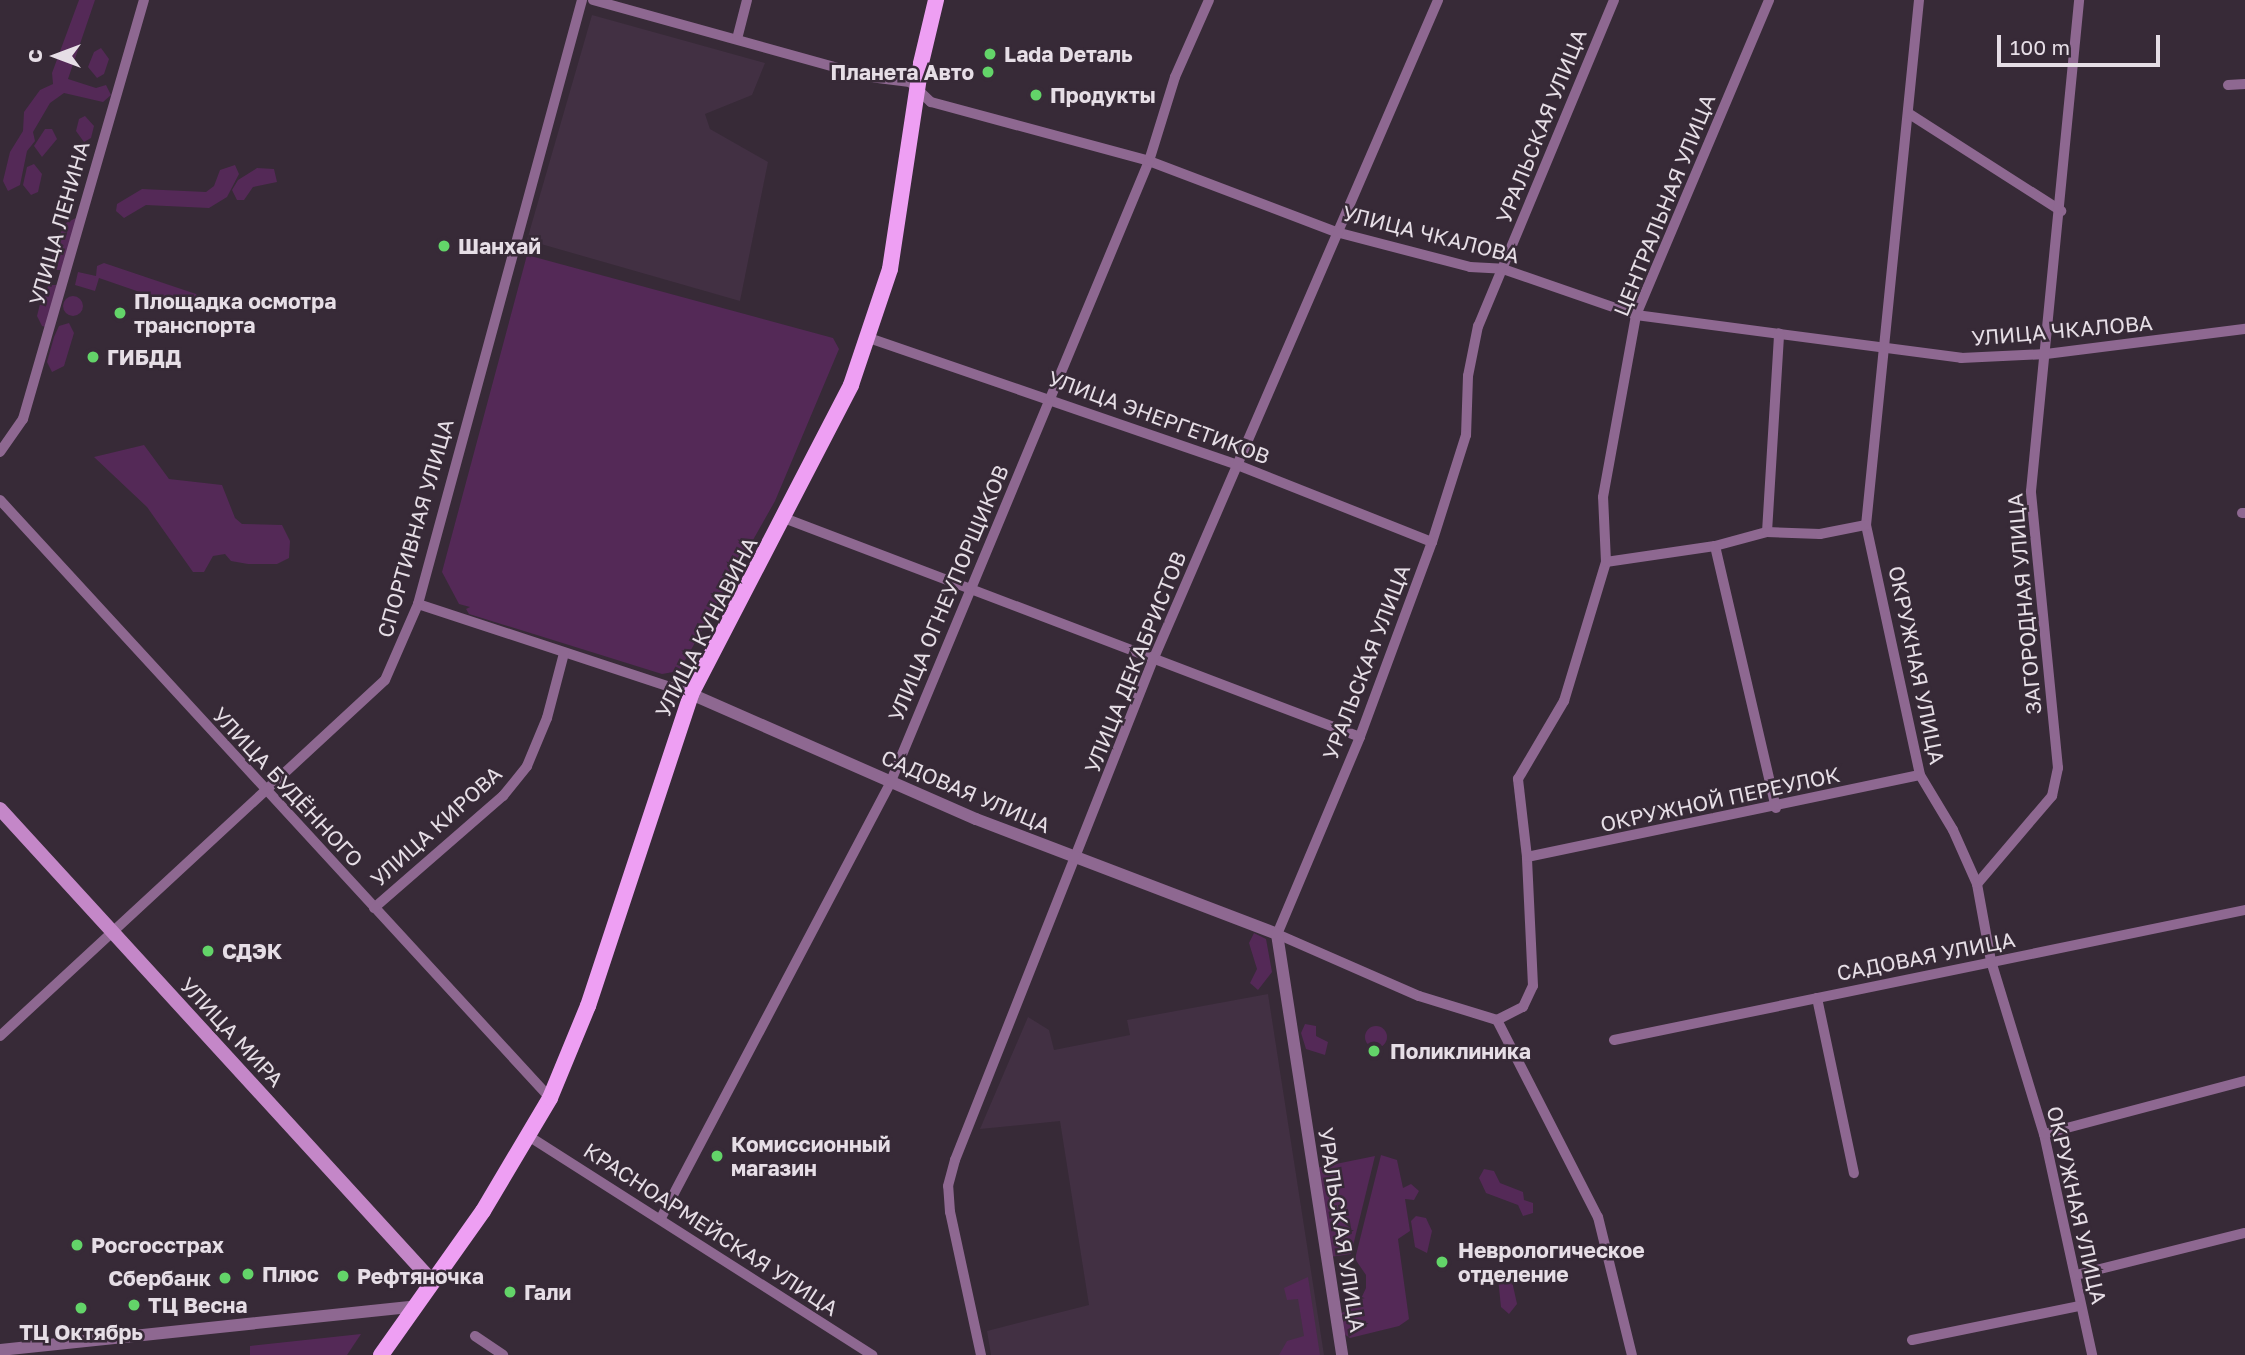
<!DOCTYPE html>
<meta charset="utf-8">
<style>
body{margin:0}
#map{position:relative;width:2245px;height:1355px;overflow:hidden;background:#372a37;font-family:"Golos Text",sans-serif}
div>[style]{position:absolute}
[style*='--x']{left:calc(var(--x)*1px);top:calc(var(--y)*1px);width:calc(var(--w)*1px);rotate:calc(var(--a)*1deg)}
.built>*{inset:0;background:#423043}
.green>*{inset:0;background:#542957}
.round{border-radius:50%}
.minor>*{height:10px;margin:-5px;padding:0 5px;transform-origin:5px;border-radius:5px;background:#8e6891}
.tertiary>*{height:12px;margin:-6px;padding:0 6px;transform-origin:6px;border-radius:6px;background:#8e6891}
.secondary>*{height:14px;margin:-7px;padding:0 7px;transform-origin:7px;border-radius:7px;background:#c487c8}
.primary>*{height:16px;margin:-8px;padding:0 8px;transform-origin:8px;border-radius:8px;background:#ee9ff3}
.dots>*{width:19px;height:19px;translate:-50% -50%;box-sizing:border-box;border:4px solid #372a37;border-radius:50%}
span{translate:-50% -50%;white-space:nowrap;text-align:center;line-height:1.15;-webkit-text-stroke:5px #372a37;paint-order:stroke}
.poi-label{font-size:21px;color:#e6dee6;font-weight:700}
.left{translate:0 -50%;text-align:left}
.right{translate:-100% -50%;text-align:right}
.street-label{font-size:21px;color:#e6dee6}
.north{position:absolute;left:21px;top:21px;width:70px;height:70px;-webkit-text-stroke:5px #372a37;paint-order:stroke;rotate:270deg;font-size:19px;font-weight:700;line-height:28px;text-align:center;color:#e6dee6}
.north::after{content:'';display:block;margin:auto;width:24px;height:32px;background:#e6dee6;clip-path:polygon(50% 0,100% 100%,50% 72%,0 100%)}
.scale{position:absolute;left:1997px;top:35px;width:163px;height:32px;box-sizing:border-box;border:4px solid #e6dee6;border-top:0;padding-left:9px;font-size:21px;line-height:24px;white-space:nowrap;color:#e6dee6;-webkit-text-stroke:5px #372a37;paint-order:stroke}
</style>
<div id="map">
<div class="built">
<i style="clip-path:polygon(592px 15px,765px 63px,752px 95px,705px 114px,710px 129px,768px 162px,740px 301px,527px 240px)"></i>
<i style="clip-path:polygon(1268px 994px,1324px 1355px,991px 1355px,987px 1331px,1089px 1305px,1060px 1121px,980px 1129px,1028px 1017px,1049px 1030px,1054px 1050px,1130px 1035px,1127px 1020px)"></i>
</div>
<div class="green">
<i style="clip-path:polygon(79px 0,95px 0,68px 79px,96px 88px,106px 85px,111px 95px,103px 102px,64px 93px,50px 103px,33px 132px,35px 141px,27px 151px,20px 185px,8px 191px,3px 181px,10px 152px,23px 131px,24px 112px,40px 90px,53px 84px,52px 73px)"></i>
<i style="clip-path:polygon(101px 48px,109px 59px,104px 74px,97px 78px,88px 67px,94px 52px)"></i>
<i style="clip-path:polygon(85px 116px,94px 126px,91px 138px,84px 142px,76px 131px,79px 119px)"></i>
<i style="clip-path:polygon(45px 129px,52px 129px,57px 139px,42px 157px,34px 146px)"></i>
<i style="clip-path:polygon(34px 164px,42px 174px,38px 192px,31px 195px,23px 185px,27px 167px)"></i>
<i style="clip-path:polygon(235px 165px,239px 174px,227px 197px,209px 208px,146px 205px,124px 218px,116px 211px,117px 204px,142px 189px,206px 192px,214px 186px,220px 170px)"></i>
<i style="clip-path:polygon(257px 168px,274px 169px,277px 182px,253px 187px,244px 200px,237px 200px,232px 190px,238px 180px)"></i>
<i style="clip-path:polygon(76px 218px,79px 220px,63px 270px,56px 270px,51px 260px,64px 224px)"></i>
<i style="clip-path:polygon(527px 255px,833px 338px,839px 349px,775px 501px,679px 671px,662px 674px,469px 614px,466px 609px,470px 607px,459px 604px,442px 572px)"></i>
<i style="clip-path:polygon(104px 263px,196px 294px,201px 303px,189px 309px,99px 278px,95px 291px,75px 285px,78px 272px,96px 276px,97px 266px)"></i>
<i style="clip-path:polygon(56px 285px,60px 288px,46px 327px,42px 326px,37px 316px,42px 296px,49px 285px)"></i>
<i class="round" style="left:63px;top:296px;width:20px;height:20px"></i>
<i style="clip-path:polygon(69px 323px,74px 333px,64px 366px,52px 372px,47px 362px,54px 337px,59px 326px)"></i>
<i style="clip-path:polygon(144px 445px,169px 479px,222px 485px,235px 518px,242px 524px,282px 525px,290px 541px,289px 558px,277px 564px,248px 564px,231px 561px,225px 554px,213px 556px,204px 572px,193px 572px,147px 507px,94px 457px)"></i>
<i style="clip-path:polygon(1254px 933px,1266px 939px,1272px 972px,1258px 990px,1250px 983px,1257px 969px,1249px 943px)"></i>
<i style="clip-path:polygon(1305px 1024px,1316px 1026px,1316px 1036px,1328px 1042px,1325px 1055px,1306px 1049px,1301px 1033px)"></i>
<i class="round" style="left:1365px;top:1026px;width:22px;height:22px"></i>
<i style="clip-path:polygon(1381px 1155px,1397px 1160px,1403px 1188px,1411px 1184px,1419px 1191px,1414px 1200px,1405px 1199px,1410px 1231px,1398px 1239px,1409px 1319px,1399px 1326px,1350px 1338px,1344px 1334px,1340px 1314px,1359px 1303px,1366px 1288px,1366px 1275px,1355px 1259px)"></i>
<i style="clip-path:polygon(1375px 1156px,1351px 1254px,1330px 1257px,1316px 1168px)"></i>
<i style="clip-path:polygon(1484px 1169px,1494px 1171px,1500px 1183px,1523px 1192px,1524px 1200px,1533px 1203px,1533px 1213px,1523px 1216px,1518px 1205px,1486px 1193px,1479px 1178px)"></i>
<i style="clip-path:polygon(1416px 1216px,1426px 1218px,1432px 1231px,1427px 1253px,1415px 1247px,1411px 1221px)"></i>
<i style="clip-path:polygon(1510px 1272px,1517px 1304px,1509px 1314px,1501px 1307px,1498px 1278px)"></i>
<i style="clip-path:polygon(1308px 1277px,1320px 1355px,1279px 1355px,1287px 1341px,1304px 1336px,1298px 1299px,1287px 1300px,1284px 1288px)"></i>
<i style="clip-path:polygon(361px 1334px,347px 1355px,250px 1355px,250px 1346px)"></i>
</div>
<div class="minor">
<i style="--x:593;--y:0;--w:288;--a:15.5"></i>
<i style="--x:870;--y:77;--w:40;--a:7.1"></i>
<i style="--x:910;--y:82;--w:29;--a:44"></i>
<i style="--x:931;--y:102;--w:226;--a:15.1"></i>
<i style="--x:1149;--y:161;--w:200;--a:20.8"></i>
<i style="--x:1336;--y:232;--w:138;--a:14.6"></i>
<i style="--x:1470;--y:267;--w:33;--a:3"></i>
<i style="--x:1503;--y:269;--w:141;--a:19.1"></i>
<i style="--x:1636;--y:315;--w:328;--a:7.5"></i>
<i style="--x:1961;--y:358;--w:85;--a:-2.7"></i>
<i style="--x:2046;--y:354;--w:201;--a:-7.2"></i>
<i style="--x:1614;--y:0;--w:353;--a:112.6"></i>
<i style="--x:1478;--y:326;--w:51;--a:101.3"></i>
<i style="--x:1468;--y:376;--w:59;--a:91.9"></i>
<i style="--x:1466;--y:435;--w:112;--a:107.6"></i>
<i style="--x:1432;--y:542;--w:208;--a:110.3"></i>
<i style="--x:1360;--y:737;--w:214;--a:112.8"></i>
<i style="--x:1277;--y:934;--w:155;--a:23.6"></i>
<i style="--x:1419;--y:996;--w:82;--a:17.1"></i>
<i style="--x:1497;--y:1020;--w:29;--a:-27"></i>
<i style="--x:1523;--y:1007;--w:23;--a:-65"></i>
<i style="--x:1533;--y:986;--w:129;--a:-92.7"></i>
<i style="--x:1527;--y:857;--w:79;--a:-96.6"></i>
<i style="--x:1518;--y:779;--w:91;--a:-59.5"></i>
<i style="--x:1564;--y:701;--w:145;--a:-73.2"></i>
<i style="--x:1606;--y:562;--w:65;--a:-92.6"></i>
<i style="--x:1603;--y:497;--w:185;--a:-79.7"></i>
<i style="--x:1636;--y:315;--w:342;--a:-67.1"></i>
<i style="--x:1919;--y:0;--w:528;--a:95.76"></i>
<i style="--x:1866;--y:525;--w:256;--a:77.8"></i>
<i style="--x:1920;--y:775;--w:64;--a:59"></i>
<i style="--x:1953;--y:830;--w:59;--a:66"></i>
<i style="--x:1977;--y:884;--w:78;--a:79.7"></i>
<i style="--x:1991;--y:961;--w:181;--a:73"></i>
<i style="--x:2044;--y:1134;--w:226;--a:77.7"></i>
<i style="--x:737;--y:39;--w:40;--a:-75.6"></i>
<i style="--x:2228;--y:85;--w:17;--a:-3"></i>
<i style="--x:1908;--y:113;--w:182;--a:32.6"></i>
<i style="--x:869;--y:338;--w:387;--a:19"></i>
<i style="--x:1235;--y:464;--w:212;--a:21.6"></i>
<i style="--x:0;--y:452;--w:40;--a:-55.1"></i>
<i style="--x:23;--y:419;--w:436;--a:-73.9"></i>
<i style="--x:0;--y:500;--w:812;--a:47.39"></i>
<i style="--x:2242;--y:513;--w:3;--a:0"></i>
<i style="--x:784;--y:518;--w:616;--a:20.82"></i>
<i style="--x:1767;--y:532;--w:199;--a:-86.5"></i>
<i style="--x:1715;--y:546;--w:269;--a:76.9"></i>
<i style="--x:1606;--y:562;--w:110;--a:-8.4"></i>
<i style="--x:1715;--y:546;--w:54;--a:-15.1"></i>
<i style="--x:1767;--y:532;--w:53;--a:2.2"></i>
<i style="--x:1820;--y:534;--w:47;--a:-11.1"></i>
<i style="--x:418;--y:604;--w:287;--a:18.2"></i>
<i style="--x:1527;--y:857;--w:401;--a:-11.8"></i>
<i style="--x:1977;--y:884;--w:116;--a:-49.6"></i>
<i style="--x:2052;--y:796;--w:29;--a:-78"></i>
<i style="--x:2058;--y:768;--w:278;--a:-95.6"></i>
<i style="--x:2031;--y:491;--w:493;--a:-84.4"></i>
<i style="--x:374;--y:908;--w:171;--a:-41"></i>
<i style="--x:503;--y:796;--w:38;--a:-51"></i>
<i style="--x:527;--y:766;--w:52;--a:-67.4"></i>
<i style="--x:547;--y:718;--w:67;--a:-75.3"></i>
<i style="--x:1817;--y:998;--w:179;--a:78.1"></i>
<i style="--x:1497;--y:1020;--w:221;--a:62.9"></i>
<i style="--x:1598;--y:1217;--w:142;--a:76.2"></i>
<i style="--x:0;--y:1036;--w:524;--a:-42.76"></i>
<i style="--x:385;--y:680;--w:83;--a:-66.5"></i>
<i style="--x:418;--y:604;--w:626;--a:-74.81"></i>
<i style="--x:1614;--y:1040;--w:644;--a:-11.64"></i>
<i style="--x:2044;--y:1134;--w:208;--a:-14.8"></i>
<i style="--x:530;--y:1137;--w:406;--a:32.5"></i>
<i style="--x:661;--y:1218;--w:494;--a:-62.2"></i>
<i style="--x:891;--y:781;--w:672;--a:-67.41"></i>
<i style="--x:1149;--y:161;--w:88;--a:-72.8"></i>
<i style="--x:1175;--y:77;--w:84;--a:-66.2"></i>
<i style="--x:2076;--y:1275;--w:174;--a:-14"></i>
<i style="--x:475;--y:1336;--w:34;--a:34"></i>
<i style="--x:1912;--y:1340;--w:170;--a:-11.5"></i>
<i style="--x:981;--y:1355;--w:146;--a:-102.2"></i>
<i style="--x:950;--y:1212;--w:26;--a:-94"></i>
<i style="--x:948;--y:1186;--w:27;--a:-75"></i>
<i style="--x:955;--y:1160;--w:538;--a:-68.4"></i>
<i style="--x:1153;--y:660;--w:719;--a:-66.64"></i>
</div>
<div class="tertiary">
<i style="--x:691;--y:694;--w:311;--a:23.7"></i>
<i style="--x:976;--y:819;--w:322;--a:20.9"></i>
<i style="--x:1277;--y:934;--w:426;--a:81.2"></i>
<i style="--x:0;--y:1350;--w:419;--a:-6"></i>
</div>
<div class="secondary">
<i style="--x:0;--y:809;--w:641;--a:47.53"></i>
</div>
<div class="primary">
<i style="--x:381;--y:1355;--w:176;--a:-54.7"></i>
<i style="--x:483;--y:1211;--w:131;--a:-59.3"></i>
<i style="--x:550;--y:1098;--w:100;--a:-67.6"></i>
<i style="--x:588;--y:1006;--w:329;--a:-71.7"></i>
<i style="--x:691;--y:694;--w:348;--a:-62.6"></i>
<i style="--x:851;--y:385;--w:122;--a:-71.4"></i>
<i style="--x:890;--y:269;--w:208;--a:-81.4"></i>
<i style="--x:921;--y:63;--w:65;--a:-76.6"></i>
</div>
<div class="dots">
<i style="left:990px;top:54px;background:#63d469"></i>
<i style="left:988px;top:72px;background:#63d469"></i>
<i style="left:1036px;top:95px;background:#63d469"></i>
<i style="left:444px;top:246px;background:#63d469"></i>
<i style="left:120px;top:313px;background:#63d469"></i>
<i style="left:93px;top:357px;background:#63d469"></i>
<i style="left:208px;top:951px;background:#63d469"></i>
<i style="left:1374px;top:1051px;background:#63d469"></i>
<i style="left:717px;top:1156px;background:#63d469"></i>
<i style="left:77px;top:1245px;background:#63d469"></i>
<i style="left:1442px;top:1262px;background:#63d469"></i>
<i style="left:248px;top:1274px;background:#63d469"></i>
<i style="left:343px;top:1276px;background:#63d469"></i>
<i style="left:225px;top:1278px;background:#63d469"></i>
<i style="left:510px;top:1292px;background:#63d469"></i>
<i style="left:134px;top:1305px;background:#63d469"></i>
<i style="left:81px;top:1308px;background:#63d469"></i>
</div>
<div class="poi-label">
<span class="left" style="left:1004px;top:54px">Lada Dеталь</span>
<span class="right" style="left:974px;top:72px">Планета Авто</span>
<span class="left" style="left:1050px;top:95px">Продукты</span>
<span class="left" style="left:458px;top:246px">Шанхай</span>
<span class="left" style="left:134px;top:313px">Площадка осмотра<br>транспорта</span>
<span class="left" style="left:107px;top:357px">ГИБДД</span>
<span class="left" style="left:222px;top:951px">СДЭК</span>
<span class="left" style="left:1390px;top:1051px">Поликлиника</span>
<span class="left" style="left:731px;top:1156px">Комиссионный<br>магазин</span>
<span class="left" style="left:91px;top:1245px">Росгосстрах</span>
<span class="left" style="left:1458px;top:1262px">Неврологическое<br>отделение</span>
<span class="left" style="left:262px;top:1274px">Плюс</span>
<span class="left" style="left:357px;top:1276px">Рефтяночка</span>
<span class="right" style="left:211px;top:1278px">Сбербанк</span>
<span class="left" style="left:524px;top:1292px">Гали</span>
<span class="left" style="left:148px;top:1305px">ТЦ Весна</span>
<span style="left:81px;top:1332px">ТЦ Октябрь</span>
</div>
<div class="street-label">
<span style="left:1541px;top:126px;rotate:-68deg">УРАЛЬСКАЯ УЛИЦА</span>
<span style="left:1664px;top:205px;rotate:-68deg">ЦЕНТРАЛЬНАЯ УЛИЦА</span>
<span style="left:59px;top:223px;rotate:-74deg">УЛИЦА ЛЕНИНА</span>
<span style="left:1431px;top:234px;rotate:14deg">УЛИЦА ЧКАЛОВА</span>
<span style="left:2062px;top:330px;rotate:-5deg">УЛИЦА ЧКАЛОВА</span>
<span style="left:1159px;top:417px;rotate:20deg">УЛИЦА ЭНЕРГЕТИКОВ</span>
<span style="left:415px;top:528px;rotate:-74deg">СПОРТИВНАЯ УЛИЦА</span>
<span style="left:948px;top:593px;rotate:-67deg">УЛИЦА ОГНЕУПОРЩИКОВ</span>
<span style="left:2024px;top:604px;rotate:-95deg">ЗАГОРОДНАЯ УЛИЦА</span>
<span style="left:706px;top:627px;rotate:-63deg">УЛИЦА КУНАВИНА</span>
<span style="left:1135px;top:662px;rotate:-68deg">УЛИЦА ДЕКАБРИСТОВ</span>
<span style="left:1366px;top:662px;rotate:-69deg">УРАЛЬСКАЯ УЛИЦА</span>
<span style="left:1917px;top:665px;rotate:78deg">ОКРУЖНАЯ УЛИЦА</span>
<span style="left:288px;top:787px;rotate:47deg">УЛИЦА БУДЁННОГО</span>
<span style="left:966px;top:791px;rotate:23deg">САДОВАЯ УЛИЦА</span>
<span style="left:1720px;top:799px;rotate:-12deg">ОКРУЖНОЙ ПЕРЕУЛОК</span>
<span style="left:436px;top:826px;rotate:-42deg">УЛИЦА КИРОВА</span>
<span style="left:1926px;top:956px;rotate:-11deg">САДОВАЯ УЛИЦА</span>
<span style="left:232px;top:1032px;rotate:47deg">УЛИЦА МИРА</span>
<span style="left:2077px;top:1205px;rotate:77deg">ОКРУЖНАЯ УЛИЦА</span>
<span style="left:711px;top:1229px;rotate:33deg">КРАСНОАРМЕЙСКАЯ УЛИЦА</span>
<span style="left:1342px;top:1230px;rotate:81deg">УРАЛЬСКАЯ УЛИЦА</span>
</div>
<div class="north">С</div>
<div class="scale">100 m</div>
</div>
